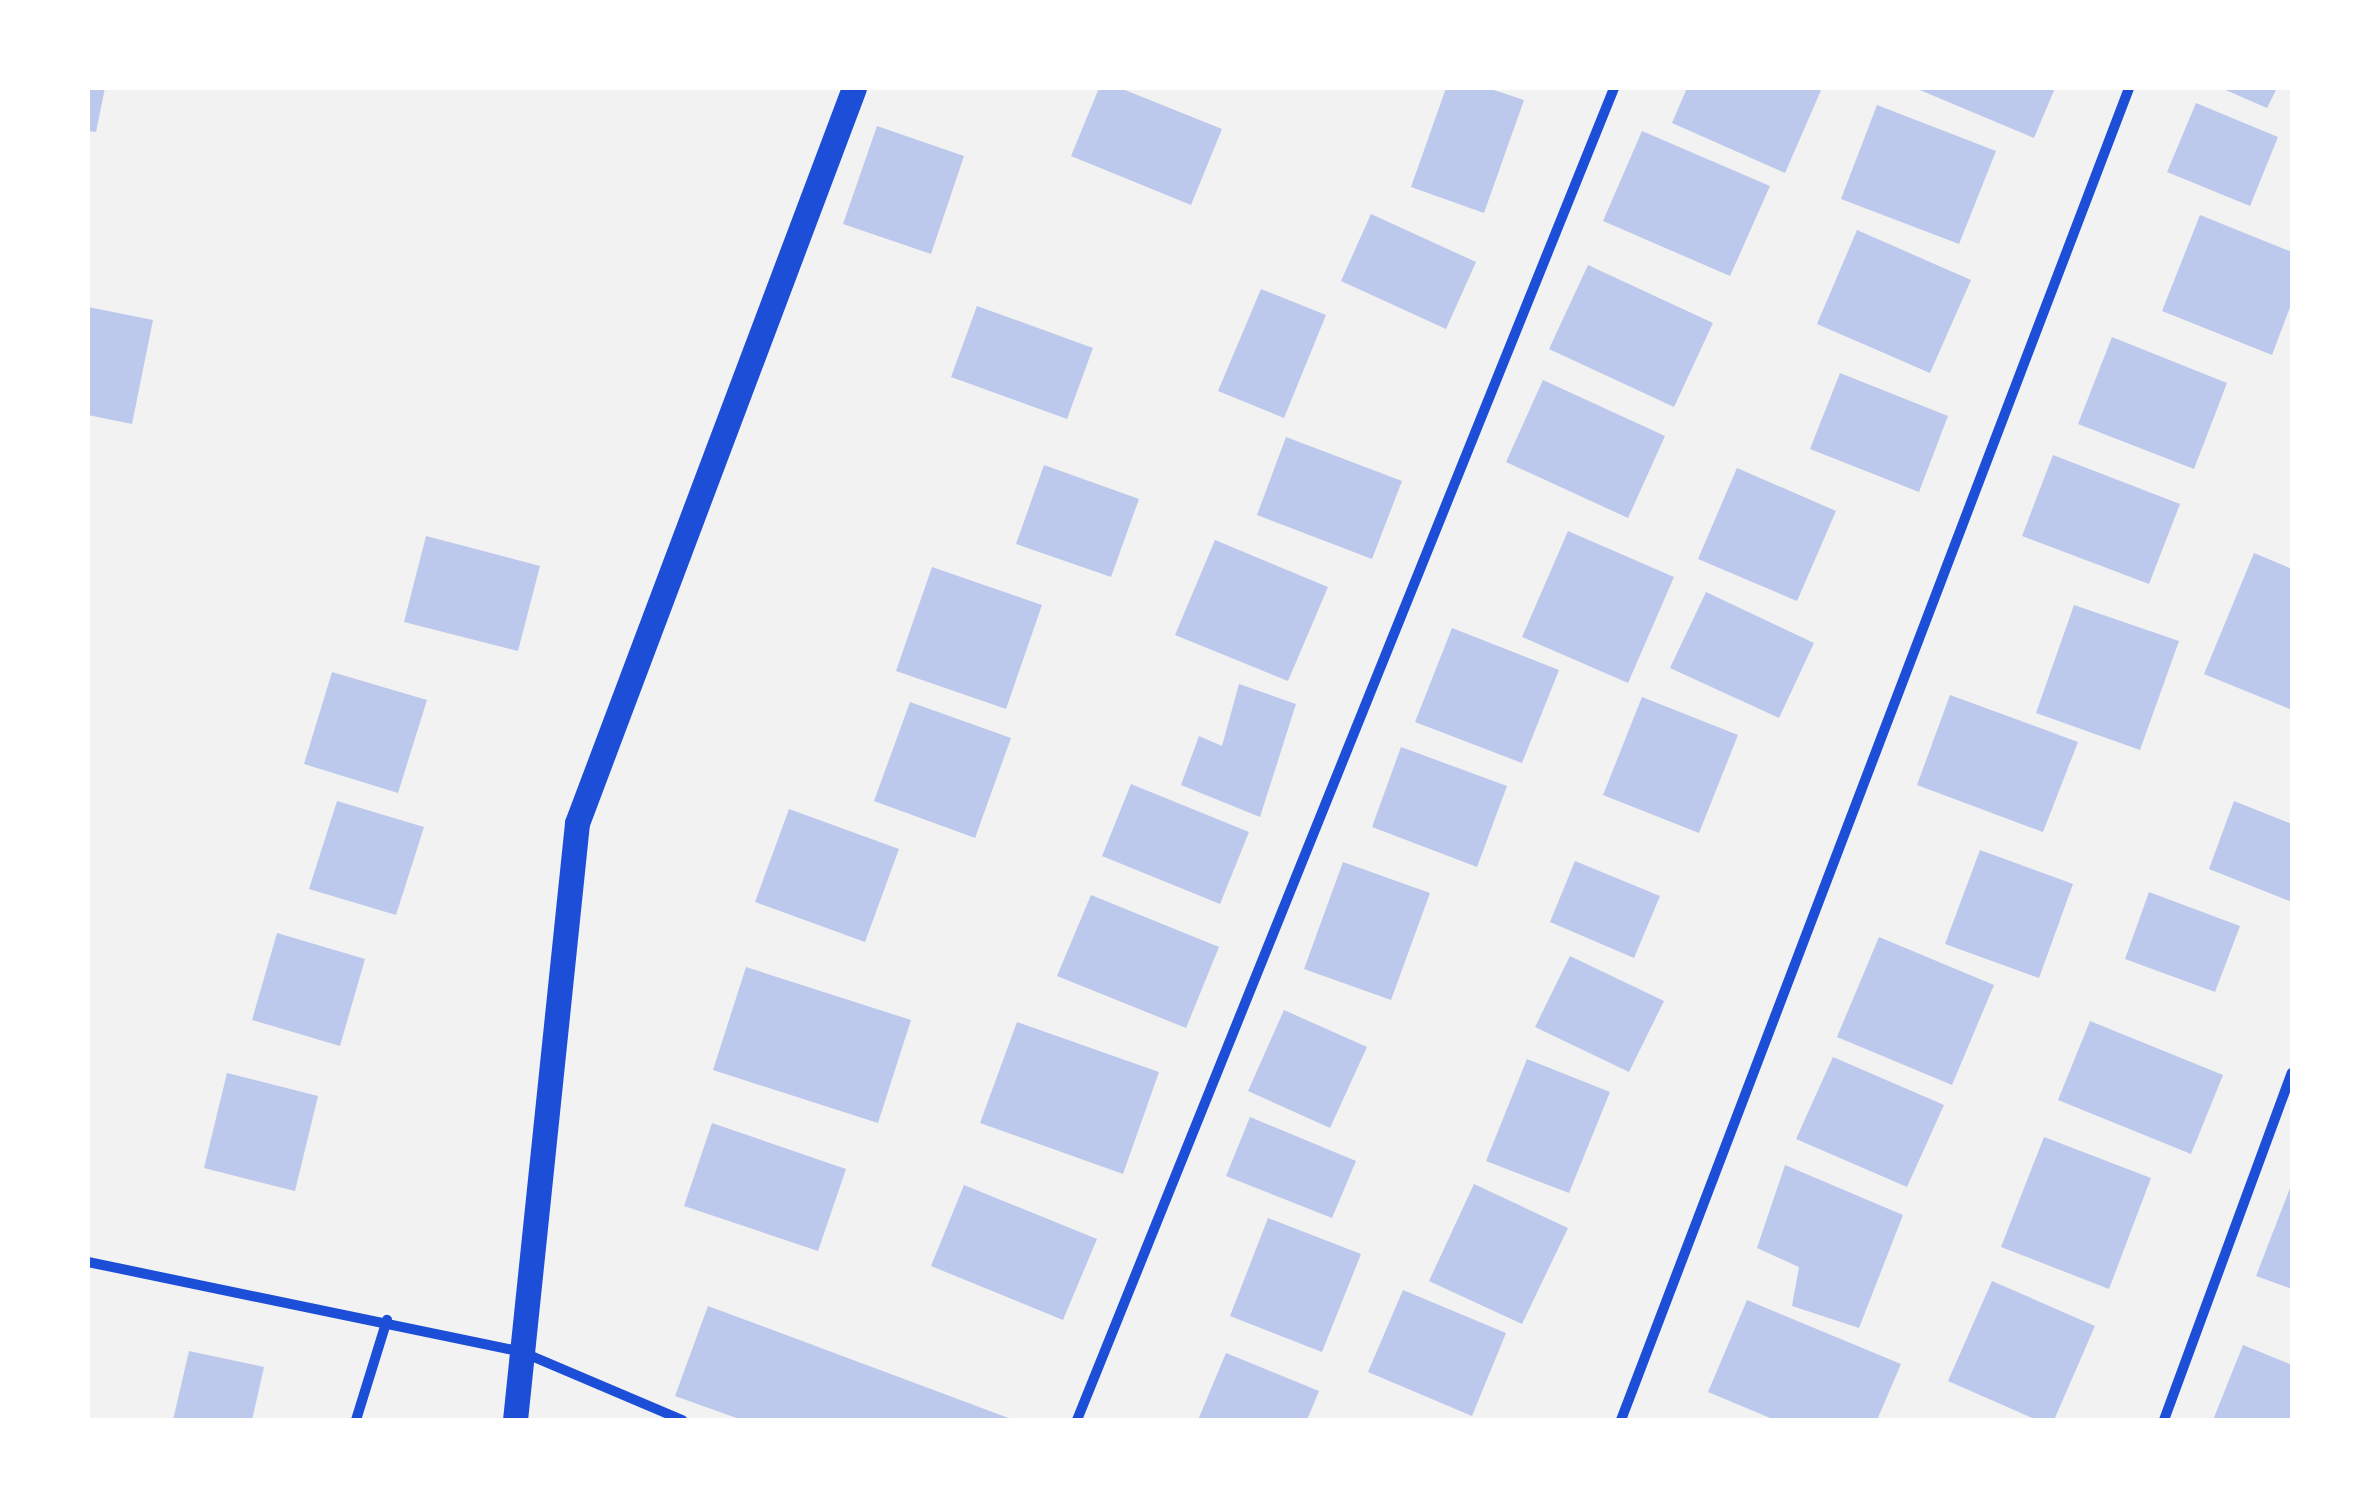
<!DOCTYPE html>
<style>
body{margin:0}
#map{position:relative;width:2380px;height:1508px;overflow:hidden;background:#f2f2f2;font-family:Lato,sans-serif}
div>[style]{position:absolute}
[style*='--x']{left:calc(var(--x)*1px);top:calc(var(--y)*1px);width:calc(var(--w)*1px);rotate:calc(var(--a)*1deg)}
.building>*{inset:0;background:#bdc9ec}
.minor>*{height:10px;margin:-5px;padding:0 5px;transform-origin:5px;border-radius:5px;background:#1d4ed8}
.primary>*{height:25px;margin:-12.5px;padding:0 12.5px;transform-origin:12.5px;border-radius:12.5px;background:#1d4ed8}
span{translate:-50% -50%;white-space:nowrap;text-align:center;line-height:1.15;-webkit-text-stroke:8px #fff;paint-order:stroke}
.frame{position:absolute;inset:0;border:90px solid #fff;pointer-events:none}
</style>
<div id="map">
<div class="building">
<i style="clip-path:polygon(88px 88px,105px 88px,96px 132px,88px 131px)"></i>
<i style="clip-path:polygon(1099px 88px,1120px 88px,1222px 129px,1191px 205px,1071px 156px)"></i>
<i style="clip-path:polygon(1446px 88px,1488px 88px,1524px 100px,1484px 213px,1411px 187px)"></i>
<i style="clip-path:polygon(1687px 88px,1822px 88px,1785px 173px,1672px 123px)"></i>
<i style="clip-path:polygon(1915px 88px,2055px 88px,2034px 138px)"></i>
<i style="clip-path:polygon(2221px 88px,2277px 88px,2267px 108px)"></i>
<i style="clip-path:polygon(2196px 103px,2278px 137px,2250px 206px,2167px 172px)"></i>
<i style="clip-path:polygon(1877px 105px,1996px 151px,1959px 244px,1841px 199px)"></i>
<i style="clip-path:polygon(877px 126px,964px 156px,931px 254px,843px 224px)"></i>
<i style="clip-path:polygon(1642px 131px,1770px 186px,1730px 276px,1603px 221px)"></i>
<i style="clip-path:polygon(1371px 214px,1476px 262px,1446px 329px,1341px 281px)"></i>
<i style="clip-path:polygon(2200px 215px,2292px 252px,2292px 302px,2272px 355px,2162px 311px)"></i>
<i style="clip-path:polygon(1857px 230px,1971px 280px,1930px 373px,1817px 324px)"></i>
<i style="clip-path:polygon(1588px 265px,1713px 323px,1674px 407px,1549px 349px)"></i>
<i style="clip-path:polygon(1261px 289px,1326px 315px,1284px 418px,1218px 391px)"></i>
<i style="clip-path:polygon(977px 306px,1093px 348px,1067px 419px,951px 377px)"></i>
<i style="clip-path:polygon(88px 307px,153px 320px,132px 424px,88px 415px)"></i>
<i style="clip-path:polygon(2112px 337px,2227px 383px,2194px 469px,2078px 424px)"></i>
<i style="clip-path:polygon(1840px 373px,1948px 416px,1919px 492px,1810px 449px)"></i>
<i style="clip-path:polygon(1543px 380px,1665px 436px,1628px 518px,1506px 462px)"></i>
<i style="clip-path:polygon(1286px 437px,1402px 481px,1372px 559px,1257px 515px)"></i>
<i style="clip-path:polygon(2053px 455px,2180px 504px,2149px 584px,2022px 536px)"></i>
<i style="clip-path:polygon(1044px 465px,1139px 499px,1111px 577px,1016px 544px)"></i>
<i style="clip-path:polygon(1737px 468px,1836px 511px,1797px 601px,1698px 559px)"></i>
<i style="clip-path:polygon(1568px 531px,1674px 577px,1628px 683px,1522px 637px)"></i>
<i style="clip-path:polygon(426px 536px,540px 566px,518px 651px,404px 622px)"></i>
<i style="clip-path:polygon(1215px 540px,1328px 587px,1288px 681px,1175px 635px)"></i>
<i style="clip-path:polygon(2254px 553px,2292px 569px,2292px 710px,2204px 674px)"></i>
<i style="clip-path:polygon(932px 567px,1042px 605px,1006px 709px,896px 671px)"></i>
<i style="clip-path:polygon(1706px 592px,1814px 643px,1779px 718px,1670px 668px)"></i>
<i style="clip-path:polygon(2074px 605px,2179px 641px,2140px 750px,2036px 713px)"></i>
<i style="clip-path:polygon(1452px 628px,1559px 670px,1522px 763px,1415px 722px)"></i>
<i style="clip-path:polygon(332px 672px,427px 700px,398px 793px,304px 764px)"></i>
<i style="clip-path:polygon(1239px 684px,1296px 704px,1260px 817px,1181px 785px,1199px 736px,1222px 746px)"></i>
<i style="clip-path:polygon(1950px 695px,2078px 742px,2043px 832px,1917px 785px)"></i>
<i style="clip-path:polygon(1642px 697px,1738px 735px,1699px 833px,1603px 795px)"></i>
<i style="clip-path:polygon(910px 702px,1011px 738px,975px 838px,874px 801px)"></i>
<i style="clip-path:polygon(1401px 747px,1507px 786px,1477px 867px,1372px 827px)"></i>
<i style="clip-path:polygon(1131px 784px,1249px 832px,1220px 904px,1102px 856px)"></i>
<i style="clip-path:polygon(337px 801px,424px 827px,396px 915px,309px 889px)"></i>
<i style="clip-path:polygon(2234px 801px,2292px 824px,2292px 902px,2209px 869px)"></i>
<i style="clip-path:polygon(789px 809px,899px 849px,865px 942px,755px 902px)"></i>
<i style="clip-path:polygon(1980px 850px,2073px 884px,2039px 978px,1945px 944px)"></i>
<i style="clip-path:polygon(1575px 861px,1660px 896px,1634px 958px,1550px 922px)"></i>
<i style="clip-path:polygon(1343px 862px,1430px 893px,1391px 1000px,1304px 969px)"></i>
<i style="clip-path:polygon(2149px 892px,2240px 926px,2215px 992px,2125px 959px)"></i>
<i style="clip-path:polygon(1091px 895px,1219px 947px,1186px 1028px,1057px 976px)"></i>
<i style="clip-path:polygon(277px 933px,365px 959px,340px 1046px,252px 1020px)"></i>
<i style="clip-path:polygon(1879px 937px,1994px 985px,1952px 1085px,1837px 1037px)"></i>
<i style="clip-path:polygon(1570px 956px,1664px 1001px,1629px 1072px,1535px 1027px)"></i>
<i style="clip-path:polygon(746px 967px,911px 1020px,878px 1123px,713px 1070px)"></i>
<i style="clip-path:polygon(1284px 1010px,1367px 1047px,1330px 1128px,1248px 1091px)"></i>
<i style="clip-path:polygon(2090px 1021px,2223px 1075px,2191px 1154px,2058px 1100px)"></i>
<i style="clip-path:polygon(1017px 1022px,1159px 1072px,1123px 1174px,980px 1123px)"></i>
<i style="clip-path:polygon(1833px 1057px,1944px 1105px,1907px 1187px,1796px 1139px)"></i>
<i style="clip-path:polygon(1527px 1059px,1610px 1092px,1569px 1193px,1486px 1161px)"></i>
<i style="clip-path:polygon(227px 1073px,318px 1096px,295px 1191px,204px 1168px)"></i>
<i style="clip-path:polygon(1250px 1117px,1356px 1161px,1332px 1218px,1226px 1176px)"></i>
<i style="clip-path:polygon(712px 1123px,846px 1169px,818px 1251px,684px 1206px)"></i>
<i style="clip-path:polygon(2044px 1137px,2151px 1178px,2109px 1289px,2001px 1247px)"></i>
<i style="clip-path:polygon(1785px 1165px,1903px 1215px,1859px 1328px,1792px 1306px,1799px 1267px,1757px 1248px)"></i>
<i style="clip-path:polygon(2292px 1183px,2292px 1289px,2256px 1276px)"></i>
<i style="clip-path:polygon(1474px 1184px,1568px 1228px,1522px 1324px,1429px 1281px)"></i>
<i style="clip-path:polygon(964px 1185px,1097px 1239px,1063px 1320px,931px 1266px)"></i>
<i style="clip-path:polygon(1268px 1218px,1361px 1254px,1322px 1352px,1230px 1316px)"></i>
<i style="clip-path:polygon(1992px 1281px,2095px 1326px,2054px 1420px,2037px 1420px,1948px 1381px)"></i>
<i style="clip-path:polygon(1403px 1290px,1506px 1333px,1472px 1416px,1368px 1372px)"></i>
<i style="clip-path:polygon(1747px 1300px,1901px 1364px,1877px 1420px,1775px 1420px,1708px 1392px)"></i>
<i style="clip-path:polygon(708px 1306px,1014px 1420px,742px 1420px,675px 1396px)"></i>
<i style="clip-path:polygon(2243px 1345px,2292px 1365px,2292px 1420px,2213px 1420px)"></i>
<i style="clip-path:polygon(189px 1351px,264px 1367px,252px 1420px,173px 1420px)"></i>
<i style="clip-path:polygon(1226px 1353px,1319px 1391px,1307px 1420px,1198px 1420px)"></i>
</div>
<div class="minor">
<i style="--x:88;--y:1262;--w:443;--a:11.7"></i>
<i style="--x:522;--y:1352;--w:174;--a:23"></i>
<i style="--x:356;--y:1420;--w:105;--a:-72.8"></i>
<i style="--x:1077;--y:1420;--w:1436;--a:-68.04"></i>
<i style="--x:1621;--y:1420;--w:1426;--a:-69.12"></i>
<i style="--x:2164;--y:1420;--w:370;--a:-69.8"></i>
</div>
<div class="primary">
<i style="--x:515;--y:1420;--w:600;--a:-84.07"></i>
<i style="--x:577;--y:823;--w:785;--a:-69.35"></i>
</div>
<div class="frame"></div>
</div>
